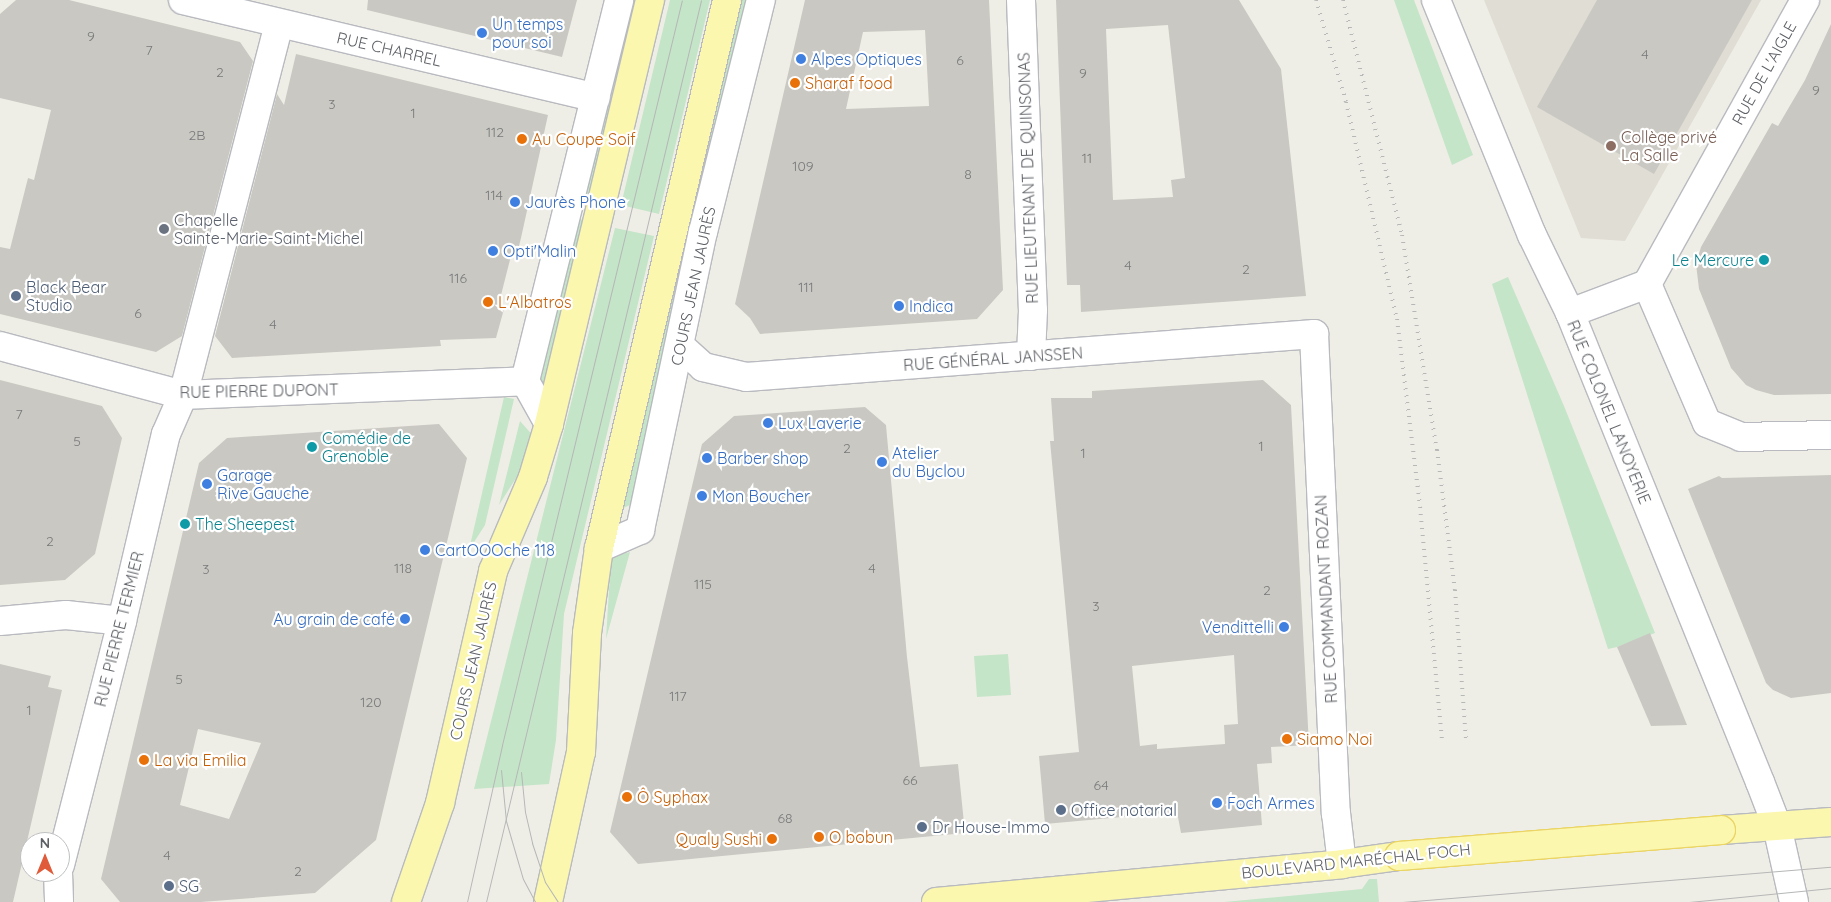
<!DOCTYPE html>
<meta charset="utf-8">
<style>
body{margin:0}
#map{position:relative;width:1831px;height:902px;overflow:hidden;background:#efeee6;font-family:Quicksand,sans-serif}
div>[style]{position:absolute}
[style*='--x']{left:calc(var(--x)*1px);top:calc(var(--y)*1px);width:calc(var(--w)*1px);rotate:calc(var(--a)*1deg)}
.education>*{inset:0;background:#dfddd4}
.green>*{inset:0;background:#c4e5c8}
.building>*{inset:0;background:#cac8c2}
.roads{filter:drop-shadow(1px 0 #b8babf) drop-shadow(-1px 0 #b8babf) drop-shadow(0 1px #b8babf) drop-shadow(0 -1px #b8babf)}
.minor>*{height:28px;margin:-14px;padding:0 14px;transform-origin:14px;border-radius:14px;background:#fff}
.major>*{height:28px;margin:-14px;padding:0 14px;transform-origin:14px;border-radius:14px;background:#fbf7af}
.tram>*{height:1px;margin:-0.5px;padding:0 0.5px;transform-origin:0.5px;border-radius:0.5px;background:#b6b7b7}
.rail>*{height:4px;margin-top:-2px;transform-origin:0;background:repeating-linear-gradient(90deg,#b6b7b7 0 1px,transparent 0 7px)}
.bridges{filter:drop-shadow(1px 0 #ead464) drop-shadow(-1px 0 #ead464) drop-shadow(0 1px #ead464) drop-shadow(0 -1px #ead464)}
.major-bridge>*{height:28px;margin:-14px;padding:0 14px;transform-origin:14px;border-radius:14px;background:#fbf7af}
.dots>*{width:14px;height:14px;translate:-50% -50%;box-sizing:border-box;border:2px solid #fff;border-radius:50%}
span{translate:-50% -50%;white-space:nowrap;text-align:center;line-height:1.15;-webkit-text-stroke:4.5px #fff;paint-order:stroke}
.number-label{font-size:14px;color:#787a7c}
.number-label span{-webkit-text-stroke-width:0}
.shop-label{font-size:16px;color:#366cbe}
.left{translate:0 -50%;text-align:left}
.right{translate:-100% -50%;text-align:right}
.street-label{font-size:16px;color:#5d6065}
.food-label{font-size:16px;color:#c56008}
.education-label{font-size:16px;color:#785e54}
.worship-label{font-size:16px;color:#5b616d}
.culture-label{font-size:16px;color:#0d838f}
.service-label{font-size:16px;color:#4e5e75}
.north{position:absolute;left:20px;top:832px;width:50px;height:50px;box-sizing:border-box;background:#fff;border:1px solid #bebfc1;border-radius:50%;rotate:0deg;font-size:14px;font-weight:700;line-height:20px;text-align:center;color:#5d6065}
.north::after{content:'';display:block;margin:auto;width:18px;height:22px;background:#e05b3a;clip-path:polygon(50% 0,100% 100%,50% 72%,0 100%)}
</style>
<div id="map">
<div class="education">
<i style="clip-path:polygon(1484px 0,1761px 0,1625px 241px,1581px 238px)"></i>
</div>
<div class="green">
<i style="clip-path:polygon(628px 0,639px 0,592px 199px,581px 196px)"></i>
<i style="clip-path:polygon(670px 0,710px 0,659px 214px,621px 205px)"></i>
<i style="clip-path:polygon(740px 0,753px 0,701px 214px,689px 212px)"></i>
<i style="clip-path:polygon(1394px 0,1414px 0,1473px 155px,1452px 165px)"></i>
<i style="clip-path:polygon(576px 218px,586px 221px,545px 385px,542px 385px,538px 383px)"></i>
<i style="clip-path:polygon(615px 228px,654px 236px,564px 614px,556px 740px,549px 784px,474px 789px)"></i>
<i style="clip-path:polygon(681px 249px,693px 252px,632px 504px,619px 510px)"></i>
<i style="clip-path:polygon(1508px 277px,1564px 406px,1655px 633px,1617px 647px,1608px 649px,1492px 284px)"></i>
<i style="clip-path:polygon(504px 397px,514px 399px,485px 525px,469px 550px)"></i>
<i style="clip-path:polygon(520px 421px,535px 438px,530px 456px,499px 505px)"></i>
<i style="clip-path:polygon(630px 552px,606px 639px,611px 557px)"></i>
<i style="clip-path:polygon(1008px 654px,1011px 695px,977px 697px,974px 656px)"></i>
<i style="clip-path:polygon(1369px 879px,1377px 879px,1379px 902px,1224px 902px,1362px 889px)"></i>
</div>
<div class="building">
<i style="clip-path:polygon(16px 0,69px 0,240px 42px,253px 61px,182px 336px,156px 352px,0 314px,0 247px,10px 249px,28px 178px,34px 180px,51px 110px,0 98px,0 14px)"></i>
<i style="clip-path:polygon(368px 0,577px 0,562px 57px,367px 10px)"></i>
<i style="clip-path:polygon(evenodd,805px 0,989px 0,1003px 290px,977px 319px,760px 334px,750px 318px,735px 304px,805px 0,925px 30px,929px 106px,846px 109px,863px 32px,925px 30px)"></i>
<i style="clip-path:polygon(evenodd,1056px 0,1239px 0,1281px 69px,1306px 296px,1081px 312px,1080px 285px,1067px 285px,1056px 0,1168px 25px,1185px 178px,1171px 180px,1173px 197px,1113px 200px,1106px 29px,1168px 25px)"></i>
<i style="clip-path:polygon(1597px 0,1752px 0,1654px 174px,1537px 107px)"></i>
<i style="clip-path:polygon(1831px 24px,1831px 394px,1774px 395px,1756px 390px,1746px 385px,1731px 368px,1699px 289px,1696px 264px,1701px 247px,1772px 123px,1778px 126px,1805px 80px)"></i>
<i style="clip-path:polygon(296px 54px,548px 115px,521px 238px,517px 254px,512px 252px,498px 307px,504px 309px,496px 338px,440px 340px,441px 346px,232px 358px,215px 336px,277px 94px,284px 105px)"></i>
<i style="clip-path:polygon(0 380px,102px 406px,122px 438px,95px 554px,65px 580px,0 585px)"></i>
<i style="clip-path:polygon(evenodd,1263px 380px,1291px 405px,1309px 745px,1271px 747px,1272px 763px,1257px 764px,1262px 825px,1181px 833px,1177px 812px,1045px 824px,1039px 756px,1079px 752px,1050px 441px,1054px 441px,1051px 398px,1092px 398px,1092px 391px,1263px 380px,1234px 655px,1238px 724px,1224px 725px,1225px 744px,1157px 749px,1157px 744px,1140px 746px,1132px 666px,1234px 655px)"></i>
<i style="clip-path:polygon(865px 407px,886px 425px,907px 657px,920px 767px,958px 764px,965px 833px,638px 864px,610px 832px,702px 444px,734px 416px)"></i>
<i style="clip-path:polygon(evenodd,439px 424px,467px 458px,376px 840px,315px 893px,201px 902px,120px 902px,101px 879px,199px 463px,227px 438px,439px 424px,198px 729px,261px 743px,229px 819px,180px 805px,198px 729px)"></i>
<i style="clip-path:polygon(1831px 475px,1831px 693px,1791px 698px,1773px 690px,1766px 683px,1688px 489px,1719px 476px,1722px 478px)"></i>
<i style="clip-path:polygon(1650px 633px,1687px 725px,1651px 726px,1617px 647px)"></i>
<i style="clip-path:polygon(0 664px,51px 676px,48px 687px,62px 690px,13px 902px,0 902px)"></i>
</div>
<div class="roads">
<div class="minor">
<i style="--x:183;--y:0;--w:424;--a:13.3"></i>
<i style="--x:1021;--y:0;--w:310;--a:87.8"></i>
<i style="--x:1033;--y:310;--w:46;--a:92.5"></i>
<i style="--x:1436;--y:0;--w:254;--a:67.8"></i>
<i style="--x:1532;--y:235;--w:87;--a:64"></i>
<i style="--x:1570;--y:313;--w:506;--a:67.95"></i>
<i style="--x:1760;--y:782;--w:47;--a:68.9"></i>
<i style="--x:1777;--y:826;--w:78;--a:77.4"></i>
<i style="--x:1647;--y:284;--w:151;--a:66.7"></i>
<i style="--x:1707;--y:423;--w:37;--a:22"></i>
<i style="--x:1741;--y:437;--w:90;--a:-1.3"></i>
<i style="--x:1570;--y:313;--w:82;--a:-20.6"></i>
<i style="--x:1647;--y:284;--w:325;--a:-60.9"></i>
<i style="--x:0;--y:346;--w:189;--a:15"></i>
<i style="--x:183;--y:395;--w:342;--a:-2.3"></i>
<i style="--x:680;--y:346;--w:31;--a:42"></i>
<i style="--x:703;--y:367;--w:44;--a:13.1"></i>
<i style="--x:746;--y:377;--w:570;--a:-4.33"></i>
<i style="--x:1314;--y:334;--w:480;--a:87.4"></i>
<i style="--x:1336;--y:813;--w:51;--a:83.3"></i>
<i style="--x:549;--y:424;--w:49;--a:-119.2"></i>
<i style="--x:525;--y:381;--w:392;--a:-76.1"></i>
<i style="--x:599;--y:548;--w:45;--a:-23.7"></i>
<i style="--x:640;--y:530;--w:305;--a:-78.1"></i>
<i style="--x:703;--y:232;--w:239;--a:-76"></i>
<i style="--x:0;--y:621;--w:66;--a:-5.2"></i>
<i style="--x:66;--y:615;--w:56;--a:6.1"></i>
<i style="--x:60;--y:865;--w:252;--a:-75.7"></i>
<i style="--x:122;--y:621;--w:192;--a:-76.8"></i>
<i style="--x:166;--y:434;--w:43;--a:-66.4"></i>
<i style="--x:183;--y:395;--w:383;--a:-75.5"></i>
<i style="--x:58;--y:872;--w:30;--a:88"></i>
</div>
<div class="major">
<i style="--x:1721;--y:830;--w:110;--a:-4.2"></i>
<i style="--x:406;--y:902;--w:105;--a:-71"></i>
<i style="--x:440;--y:803;--w:238;--a:-77.1"></i>
<i style="--x:493;--y:571;--w:102;--a:-66.9"></i>
<i style="--x:533;--y:477;--w:55;--a:-73.2"></i>
<i style="--x:549;--y:424;--w:436;--a:-76.6"></i>
<i style="--x:548;--y:902;--w:154;--a:-77.6"></i>
<i style="--x:581;--y:752;--w:119;--a:-87.1"></i>
<i style="--x:587;--y:633;--w:86;--a:-82"></i>
<i style="--x:599;--y:548;--w:563;--a:-76.85"></i>
<i style="--x:936;--y:902;--w:408;--a:-5.3"></i>
<i style="--x:1342;--y:864;--w:58;--a:-8"></i>
</div>
</div>
<div class="tram">
<i style="--x:501;--y:770;--w:51;--a:84.4"></i>
<i style="--x:506;--y:821;--w:60;--a:73.7"></i>
<i style="--x:523;--y:879;--w:26;--a:62"></i>
<i style="--x:521;--y:772;--w:40;--a:84.3"></i>
<i style="--x:525;--y:812;--w:32;--a:77"></i>
<i style="--x:532;--y:843;--w:41;--a:71.6"></i>
<i style="--x:545;--y:882;--w:24;--a:57"></i>
<i style="--x:467;--y:902;--w:161;--a:-77.4"></i>
<i style="--x:502;--y:745;--w:766;--a:-76.42"></i>
<i style="--x:486;--y:902;--w:927;--a:-76.59"></i>
<i style="--x:1402;--y:902;--w:430;--a:-4.7"></i>
<i style="--x:1689;--y:902;--w:143;--a:-5.6"></i>
</div>
<div class="rail">
<i style="--x:1316;--y:0;--w:106;--a:73.6"></i>
<i style="--x:1346;--y:102;--w:223;--a:76.8"></i>
<i style="--x:1397;--y:319;--w:189;--a:83"></i>
<i style="--x:1420;--y:507;--w:234;--a:84.6"></i>
<i style="--x:1343;--y:0;--w:242;--a:75.9"></i>
<i style="--x:1402;--y:235;--w:218;--a:80.8"></i>
<i style="--x:1437;--y:450;--w:141;--a:82.7"></i>
<i style="--x:1455;--y:590;--w:149;--a:85.8"></i>
</div>
<div class="bridges">
<div class="major-bridge">
<i style="--x:1399;--y:856;--w:323;--a:-4.6"></i>
</div>
</div>
<div class="dots">
<i style="left:482px;top:33px;background:#3f7fe0"></i>
<i style="left:801px;top:59px;background:#3f7fe0"></i>
<i style="left:795px;top:83px;background:#e8710a"></i>
<i style="left:522px;top:139px;background:#e8710a"></i>
<i style="left:1611px;top:146px;background:#8d6e63"></i>
<i style="left:515px;top:202px;background:#3f7fe0"></i>
<i style="left:164px;top:229px;background:#6b7280"></i>
<i style="left:493px;top:251px;background:#3f7fe0"></i>
<i style="left:1764px;top:260px;background:#0f9aa8"></i>
<i style="left:16px;top:296px;background:#5c6f8a"></i>
<i style="left:488px;top:302px;background:#e8710a"></i>
<i style="left:899px;top:306px;background:#3f7fe0"></i>
<i style="left:768px;top:423px;background:#3f7fe0"></i>
<i style="left:312px;top:447px;background:#0f9aa8"></i>
<i style="left:707px;top:458px;background:#3f7fe0"></i>
<i style="left:882px;top:462px;background:#3f7fe0"></i>
<i style="left:207px;top:484px;background:#3f7fe0"></i>
<i style="left:702px;top:496px;background:#3f7fe0"></i>
<i style="left:185px;top:524px;background:#0f9aa8"></i>
<i style="left:425px;top:550px;background:#3f7fe0"></i>
<i style="left:405px;top:619px;background:#3f7fe0"></i>
<i style="left:1284px;top:627px;background:#3f7fe0"></i>
<i style="left:1287px;top:739px;background:#e8710a"></i>
<i style="left:144px;top:760px;background:#e8710a"></i>
<i style="left:627px;top:797px;background:#e8710a"></i>
<i style="left:1217px;top:803px;background:#3f7fe0"></i>
<i style="left:1061px;top:810px;background:#5c6f8a"></i>
<i style="left:922px;top:827px;background:#5c6f8a"></i>
<i style="left:819px;top:837px;background:#e8710a"></i>
<i style="left:772px;top:839px;background:#e8710a"></i>
<i style="left:169px;top:886px;background:#5c6f8a"></i>
</div>
<div class="number-label">
<span style="left:91px;top:36px">9</span>
<span style="left:149px;top:50px">7</span>
<span style="left:1645px;top:54px">4</span>
<span style="left:960px;top:60px">6</span>
<span style="left:220px;top:72px">2</span>
<span style="left:1083px;top:73px">9</span>
<span style="left:1816px;top:90px">9</span>
<span style="left:332px;top:104px">3</span>
<span style="left:413px;top:113px">1</span>
<span style="left:495px;top:132px">112</span>
<span style="left:197px;top:135px">2B</span>
<span style="left:1087px;top:158px">11</span>
<span style="left:803px;top:166px">109</span>
<span style="left:968px;top:174px">8</span>
<span style="left:494px;top:195px">114</span>
<span style="left:1128px;top:265px">4</span>
<span style="left:1246px;top:269px">2</span>
<span style="left:458px;top:278px">116</span>
<span style="left:806px;top:287px">111</span>
<span style="left:138px;top:313px">6</span>
<span style="left:273px;top:324px">4</span>
<span style="left:19px;top:414px">7</span>
<span style="left:77px;top:441px">5</span>
<span style="left:1261px;top:446px">1</span>
<span style="left:847px;top:448px">2</span>
<span style="left:1083px;top:453px">1</span>
<span style="left:50px;top:541px">2</span>
<span style="left:403px;top:568px">118</span>
<span style="left:872px;top:568px">4</span>
<span style="left:206px;top:569px">3</span>
<span style="left:703px;top:584px">115</span>
<span style="left:1267px;top:590px">2</span>
<span style="left:1096px;top:606px">3</span>
<span style="left:179px;top:679px">5</span>
<span style="left:678px;top:696px">117</span>
<span style="left:371px;top:702px">120</span>
<span style="left:29px;top:710px">1</span>
<span style="left:910px;top:780px">66</span>
<span style="left:1101px;top:785px">64</span>
<span style="left:785px;top:818px">68</span>
<span style="left:167px;top:855px">4</span>
<span style="left:298px;top:871px">2</span>
</div>
<div class="shop-label">
<span class="left" style="left:492px;top:33px">Un temps<br>pour soi</span>
<span class="left" style="left:811px;top:59px">Alpes Optiques</span>
<span class="left" style="left:525px;top:202px">Jaurès Phone</span>
<span class="left" style="left:503px;top:251px">Opti'Malin</span>
<span class="left" style="left:909px;top:306px">Indica</span>
<span class="left" style="left:778px;top:423px">Lux Laverie</span>
<span class="left" style="left:892px;top:462px">Atelier<br>du Byclou</span>
<span class="left" style="left:717px;top:458px">Barber shop</span>
<span class="left" style="left:217px;top:484px">Garage<br>Rive Gauche</span>
<span class="left" style="left:712px;top:496px">Mon Boucher</span>
<span class="left" style="left:435px;top:550px">CartOOOche 118</span>
<span class="right" style="left:395px;top:619px">Au grain de café</span>
<span class="right" style="left:1274px;top:627px">Vendittelli</span>
<span class="left" style="left:1227px;top:803px">Foch Armes</span>
</div>
<div class="street-label">
<span style="left:389px;top:49px;rotate:13deg">RUE CHARREL</span>
<span style="left:1764px;top:73px;rotate:-61deg">RUE DE L'AIGLE</span>
<span style="left:1028px;top:178px;rotate:-92deg">RUE LIEUTENANT DE QUINSONAS</span>
<span style="left:693px;top:286px;rotate:-78deg">COURS JEAN JAURÈS</span>
<span style="left:993px;top:359px;rotate:-4deg">RUE GÉNÉRAL JANSSEN</span>
<span style="left:259px;top:391px;rotate:-1deg">RUE PIERRE DUPONT</span>
<span style="left:1609px;top:412px;rotate:68deg">RUE COLONEL LANOYERIE</span>
<span style="left:1326px;top:599px;rotate:-93deg">RUE COMMANDANT ROZAN</span>
<span style="left:119px;top:629px;rotate:-76deg">RUE PIERRE TERMIER</span>
<span style="left:473px;top:661px;rotate:-77deg">COURS JEAN JAURÈS</span>
<span style="left:1356px;top:861px;rotate:-6deg">BOULEVARD MARÉCHAL FOCH</span>
</div>
<div class="food-label">
<span class="left" style="left:805px;top:83px">Sharaf food</span>
<span class="left" style="left:532px;top:139px">Au Coupe Soif</span>
<span class="left" style="left:498px;top:302px">L'Albatros</span>
<span class="left" style="left:1297px;top:739px">Siamo Noi</span>
<span class="left" style="left:154px;top:760px">La via Emilia</span>
<span class="left" style="left:637px;top:797px">Ô Syphax</span>
<span class="left" style="left:829px;top:837px">O bobun</span>
<span class="right" style="left:762px;top:839px">Qualy Sushi</span>
</div>
<div class="education-label">
<span class="left" style="left:1621px;top:146px">Collège privé<br>La Salle</span>
</div>
<div class="worship-label">
<span class="left" style="left:174px;top:229px">Chapelle<br>Sainte-Marie-Saint-Michel</span>
</div>
<div class="culture-label">
<span class="right" style="left:1754px;top:260px">Le Mercure</span>
<span class="left" style="left:322px;top:447px">Comédie de<br>Grenoble</span>
<span class="left" style="left:195px;top:524px">The Sheepest</span>
</div>
<div class="service-label">
<span class="left" style="left:26px;top:296px">Black Bear<br>Studio</span>
<span class="left" style="left:1071px;top:810px">Office notarial</span>
<span class="left" style="left:932px;top:827px">Dr House-Immo</span>
<span class="left" style="left:179px;top:886px">SG</span>
</div>
<div class="north">N</div>
</div>
